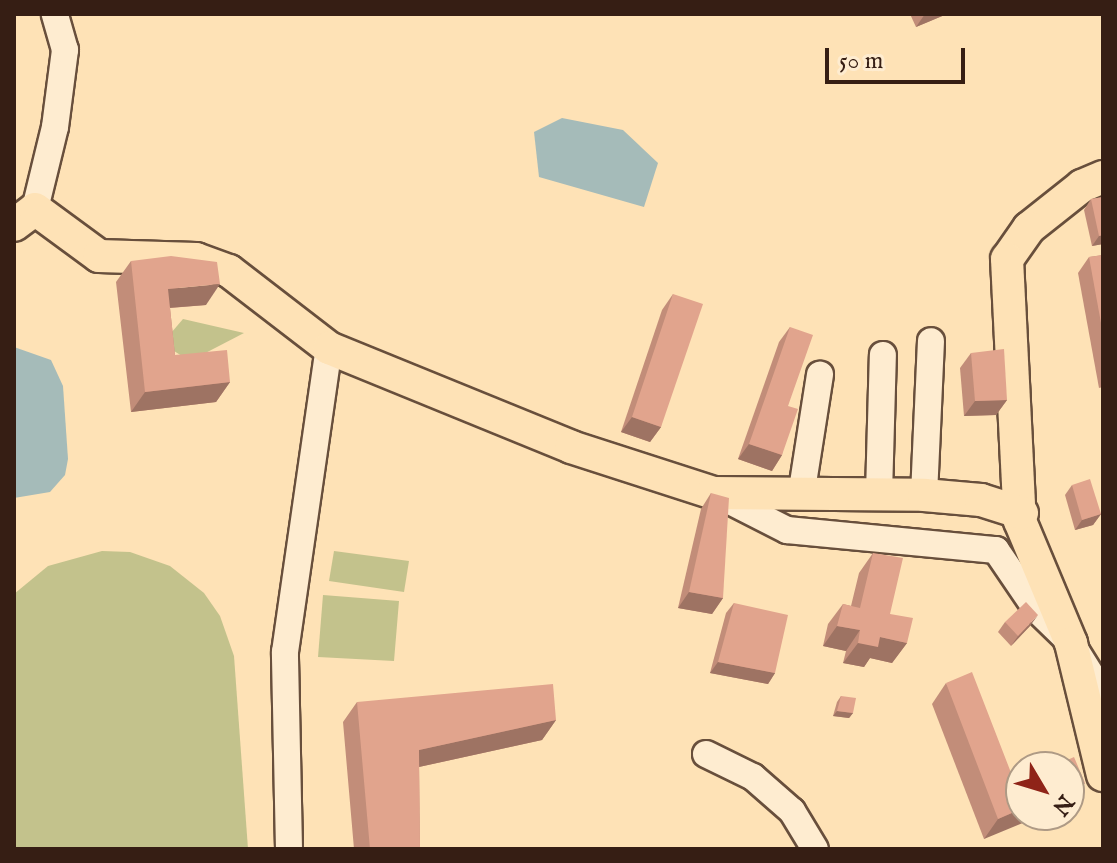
<!DOCTYPE html>
<style>
body{margin:0}
#map{position:relative;width:1117px;height:863px;overflow:hidden;background:#fee2b6;font-family:"IM FELL English",serif}
div>[style]{position:absolute}
[style*='--x']{left:calc(var(--x)*1px);top:calc(var(--y)*1px);width:calc(var(--w)*1px);rotate:calc(var(--a)*1deg)}
.green>*{inset:0;background:#c3c28c}
.water>*{inset:0;background:#a5bbb9}
.roads{filter:drop-shadow(2px 0 #684f3c) drop-shadow(-2px 0 #684f3c) drop-shadow(0 2px #684f3c) drop-shadow(0 -2px #684f3c)}
.minor>*{height:26px;margin:-13px;padding:0 13px;transform-origin:13px;border-radius:13px;background:#feecd0}
.major>*{height:32px;margin:-16px;padding:0 16px;transform-origin:16px;border-radius:16px;background:#fee2b6}
.wall>*{inset:0;background:#c28d79}
.shaded-wall>*{inset:0;background:#9e7363}
.building>*{inset:0;background:#e1a48d}
span{translate:-50% -50%;white-space:nowrap;text-align:center;line-height:1.15;-webkit-text-stroke:6px #feecd0;paint-order:stroke}
.frame{position:absolute;inset:0;border:16px solid #361e14;pointer-events:none}
.north{position:absolute;left:1005px;top:751px;width:80px;height:80px;box-sizing:border-box;background:#feecd0;border:2px solid #ae9a85;border-radius:50%;rotate:128deg;font-size:22px;font-weight:700;line-height:32px;text-align:center;color:#361e14}
.north::after{content:'';display:block;margin:auto;width:28px;height:36px;background:#8f2418;clip-path:polygon(50% 0,100% 100%,50% 72%,0 100%)}
.scale{position:absolute;left:825px;top:48px;width:140px;height:36px;box-sizing:border-box;border:4px solid #361e14;border-top:0;padding-left:10px;font-size:24px;line-height:28px;white-space:nowrap;color:#361e14;-webkit-text-stroke:6px #feecd0;paint-order:stroke}
</style>
<div id="map">
<div class="green">
<i style="clip-path:polygon(183px 319px,244px 333px,190px 361px,174px 351px,171px 333px)"></i>
<i style="clip-path:polygon(102px 551px,130px 552px,170px 566px,204px 593px,220px 616px,234px 656px,248px 849px,14px 849px,14px 594px,48px 566px)"></i>
<i style="clip-path:polygon(334px 551px,409px 561px,404px 592px,329px 581px)"></i>
<i style="clip-path:polygon(323px 595px,399px 601px,394px 661px,318px 657px)"></i>
</div>
<div class="water">
<i style="clip-path:polygon(562px 118px,623px 130px,658px 163px,644px 207px,539px 177px,534px 132px)"></i>
<i style="clip-path:polygon(14px 347px,51px 360px,63px 386px,68px 459px,65px 475px,50px 492px,14px 498px)"></i>
</div>
<div class="roads">
<div class="minor">
<i style="--x:35;--y:209;--w:84;--a:-76.3"></i>
<i style="--x:55;--y:127;--w:78;--a:-82.6"></i>
<i style="--x:65;--y:50;--w:37;--a:-106"></i>
<i style="--x:714;--y:493;--w:82;--a:26.9"></i>
<i style="--x:787;--y:530;--w:210;--a:5.5"></i>
<i style="--x:996;--y:550;--w:73;--a:55.7"></i>
<i style="--x:1037;--y:610;--w:47;--a:44.1"></i>
<i style="--x:1071;--y:643;--w:60;--a:57.9"></i>
<i style="--x:879;--y:494;--w:139;--a:-88.4"></i>
<i style="--x:924;--y:495;--w:154;--a:-87.4"></i>
<i style="--x:801;--y:496;--w:123;--a:-81.1"></i>
<i style="--x:706;--y:754;--w:52;--a:26.1"></i>
<i style="--x:753;--y:777;--w:52;--a:41.1"></i>
<i style="--x:792;--y:811;--w:44;--a:58.8"></i>
<i style="--x:289;--y:849;--w:197;--a:-91.2"></i>
<i style="--x:285;--y:652;--w:307;--a:-81.8"></i>
</div>
<div class="major">
<i style="--x:1103;--y:177;--w:23;--a:157"></i>
<i style="--x:1082;--y:186;--w:68;--a:141.6"></i>
<i style="--x:1029;--y:228;--w:38;--a:125"></i>
<i style="--x:1007;--y:259;--w:262;--a:87.2"></i>
<i style="--x:1020;--y:521;--w:132;--a:67.3"></i>
<i style="--x:1071;--y:643;--w:136;--a:76.4"></i>
<i style="--x:14;--y:225;--w:26;--a:-37"></i>
<i style="--x:35;--y:209;--w:79;--a:36.3"></i>
<i style="--x:99;--y:256;--w:97;--a:1.8"></i>
<i style="--x:196;--y:259;--w:35;--a:20"></i>
<i style="--x:229;--y:271;--w:126;--a:37.6"></i>
<i style="--x:329;--y:348;--w:261;--a:22.2"></i>
<i style="--x:571;--y:447;--w:149;--a:17.9"></i>
<i style="--x:713;--y:493;--w:211;--a:0.5"></i>
<i style="--x:924;--y:495;--w:57;--a:5"></i>
<i style="--x:981;--y:500;--w:43;--a:17.6"></i>
</div>
</div>
<div class="wall">
<i style="clip-path:polygon(910px 14px,947px 14px,916px 27px)"></i>
<i style="clip-path:polygon(1103px 197px,1103px 244px,1092px 246px,1084px 210px,1091px 199px)"></i>
<i style="clip-path:polygon(1103px 255px,1103px 387px,1099px 388px,1078px 273px,1089px 257px)"></i>
<i style="clip-path:polygon(131px 261px,206px 305px,170px 308px,175px 355px,230px 382px,216px 402px,131px 412px,116px 282px)"></i>
<i style="clip-path:polygon(673px 294px,661px 427px,650px 442px,621px 432px,662px 310px)"></i>
<i style="clip-path:polygon(790px 327px,788px 406px,782px 455px,772px 471px,738px 459px,779px 342px)"></i>
<i style="clip-path:polygon(971px 353px,1007px 400px,996px 415px,964px 416px,960px 368px)"></i>
<i style="clip-path:polygon(1072px 485px,1101px 514px,1093px 525px,1075px 530px,1065px 495px)"></i>
<i style="clip-path:polygon(711px 493px,723px 598px,712px 614px,678px 608px,701px 509px)"></i>
<i style="clip-path:polygon(873px 553px,890px 614px,907px 643px,892px 663px,870px 658px,864px 667px,843px 663px,846px 651px,823px 646px,828px 624px,843px 604px,851px 606px,859px 573px)"></i>
<i style="clip-path:polygon(734px 603px,775px 673px,768px 684px,710px 673px,726px 613px)"></i>
<i style="clip-path:polygon(1005px 622px,1030px 626px,1011px 646px,998px 632px)"></i>
<i style="clip-path:polygon(946px 683px,1021px 815px,984px 839px,932px 704px)"></i>
<i style="clip-path:polygon(841px 696px,853px 713px,849px 718px,833px 716px,837px 702px)"></i>
<i style="clip-path:polygon(357px 702px,556px 720px,542px 740px,419px 767px,420px 849px,354px 849px,343px 722px)"></i>
</div>
<div class="shaded-wall">
<i style="clip-path:polygon(925px 14px,947px 14px,916px 27px)"></i>
<i style="clip-path:polygon(1103px 235px,1103px 244px,1092px 246px,1099px 236px)"></i>
<i style="clip-path:polygon(220px 284px,206px 305px,154px 309px,168px 289px)"></i>
<i style="clip-path:polygon(230px 382px,216px 402px,131px 412px,145px 392px)"></i>
<i style="clip-path:polygon(1007px 400px,996px 415px,964px 416px,975px 401px)"></i>
<i style="clip-path:polygon(632px 417px,661px 427px,650px 442px,621px 432px)"></i>
<i style="clip-path:polygon(749px 444px,782px 455px,772px 471px,738px 459px)"></i>
<i style="clip-path:polygon(1101px 514px,1093px 525px,1075px 530px,1082px 520px)"></i>
<i style="clip-path:polygon(689px 592px,723px 598px,712px 614px,678px 608px)"></i>
<i style="clip-path:polygon(1038px 615px,1030px 626px,1011px 646px,1018px 636px)"></i>
<i style="clip-path:polygon(837px 626px,860px 630px,846px 651px,823px 646px)"></i>
<i style="clip-path:polygon(880px 637px,907px 643px,892px 663px,870px 658px,864px 667px,843px 663px,858px 643px)"></i>
<i style="clip-path:polygon(718px 662px,775px 673px,768px 684px,710px 673px)"></i>
<i style="clip-path:polygon(837px 711px,853px 713px,849px 718px,833px 716px)"></i>
<i style="clip-path:polygon(556px 720px,542px 740px,405px 770px,419px 750px)"></i>
<i style="clip-path:polygon(1085px 783px,1070px 803px,1069px 804px,1069px 789px)"></i>
<i style="clip-path:polygon(1021px 809px,1021px 815px,1042px 815px,984px 839px,998px 819px)"></i>
</div>
<div class="building">
<i style="clip-path:polygon(1103px 197px,1103px 235px,1099px 236px,1091px 199px)"></i>
<i style="clip-path:polygon(1103px 255px,1103px 334px,1089px 257px)"></i>
<i style="clip-path:polygon(171px 256px,217px 262px,220px 284px,168px 289px,175px 355px,227px 350px,230px 382px,145px 392px,131px 261px)"></i>
<i style="clip-path:polygon(673px 294px,703px 304px,661px 427px,632px 417px)"></i>
<i style="clip-path:polygon(790px 327px,813px 335px,788px 406px,798px 409px,782px 455px,749px 444px)"></i>
<i style="clip-path:polygon(1004px 349px,1007px 400px,975px 401px,971px 353px)"></i>
<i style="clip-path:polygon(1090px 479px,1101px 514px,1082px 520px,1072px 485px)"></i>
<i style="clip-path:polygon(711px 493px,729px 498px,723px 598px,689px 592px)"></i>
<i style="clip-path:polygon(873px 553px,903px 558px,890px 614px,913px 618px,907px 643px,880px 637px,878px 647px,858px 643px,860px 630px,837px 626px,843px 604px,860px 608px)"></i>
<i style="clip-path:polygon(1026px 602px,1038px 615px,1018px 636px,1005px 622px)"></i>
<i style="clip-path:polygon(734px 603px,788px 615px,775px 673px,718px 662px)"></i>
<i style="clip-path:polygon(972px 672px,1015px 783px,1021px 780px,1021px 809px,998px 819px,946px 683px)"></i>
<i style="clip-path:polygon(553px 684px,556px 720px,419px 750px,420px 849px,370px 849px,357px 702px)"></i>
<i style="clip-path:polygon(841px 696px,856px 698px,853px 713px,837px 711px)"></i>
<i style="clip-path:polygon(1074px 757px,1085px 783px,1069px 789px,1069px 767px,1052px 767px)"></i>
</div>
<div class="frame"></div>
<div class="north">N</div>
<div class="scale">50 m</div>
</div>
